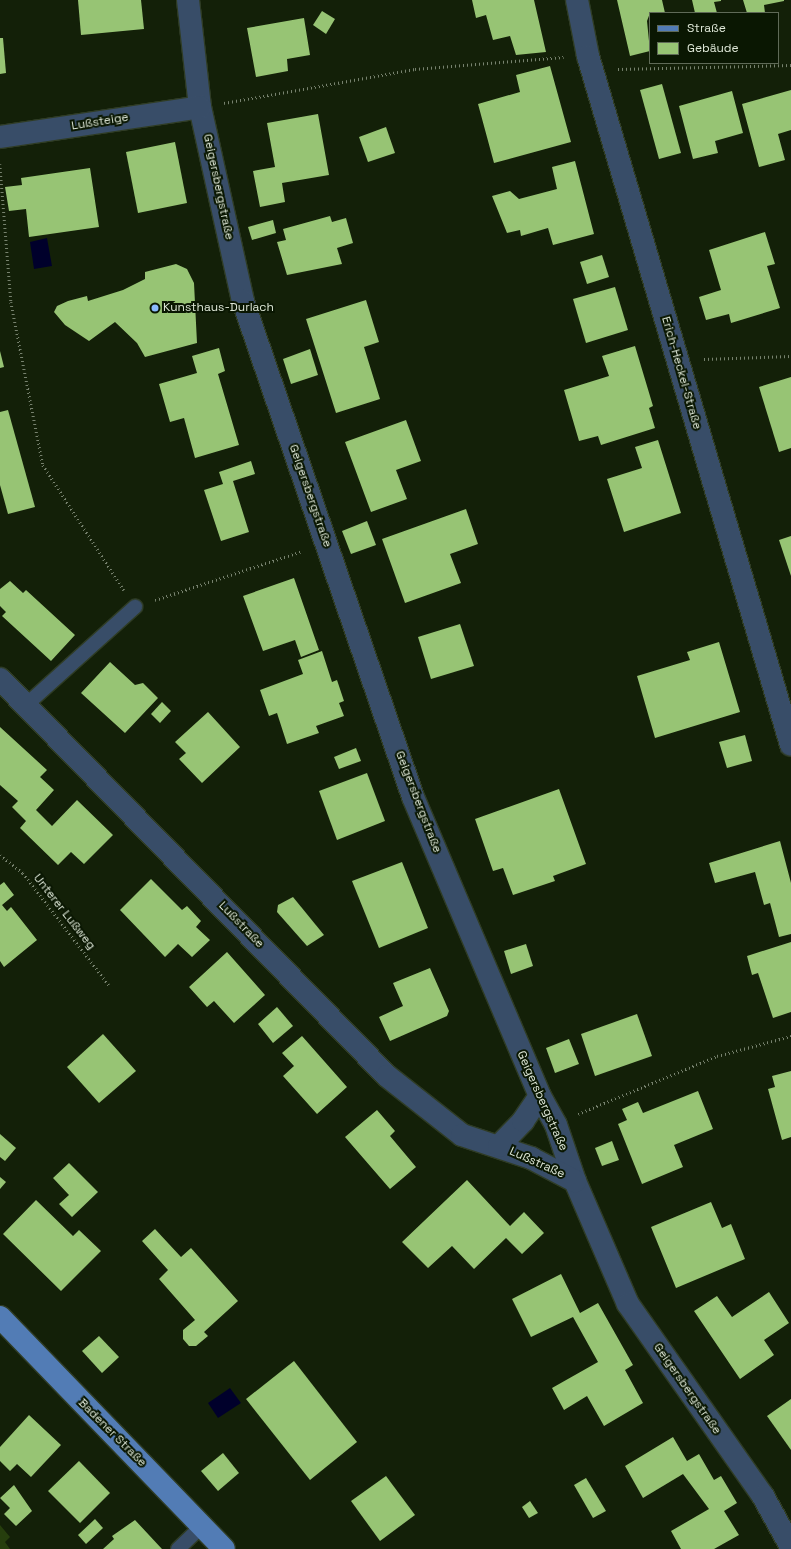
<!DOCTYPE html>
<meta charset="utf-8">
<style>
body{margin:0}
#map{position:relative;width:791px;height:1549px;overflow:hidden;background:#132008;font-family:"Space Grotesk",sans-serif}
div>[style]{position:absolute}
[style*='--x']{left:calc(var(--x)*1px);top:calc(var(--y)*1px);width:calc(var(--w)*1px);rotate:calc(var(--a)*1deg)}
.green>*{inset:0;background:#263e0d}
.water>*{inset:0;background:#00002b}
.building>*{inset:0;background:#97c474}
.path>*{height:2.5px;margin-top:-1.25px;transform-origin:0;background:repeating-linear-gradient(90deg,#77826e 0 1px,transparent 0 4px)}
.roads{filter:drop-shadow(1px 0 #2f3c25) drop-shadow(-1px 0 #2f3c25) drop-shadow(0 1px #2f3c25) drop-shadow(0 -1px #2f3c25)}
.service>*{height:14px;margin:-7px;padding:0 7px;transform-origin:7px;border-radius:7px;background:#384d68}
.minor>*{height:22px;margin:-11px;padding:0 11px;transform-origin:11px;border-radius:11px;background:#384d68}
.primary>*{height:22px;margin:-11px;padding:0 11px;transform-origin:11px;border-radius:11px;background:#527cb5}
.dots>*{width:11px;height:11px;translate:-50% -50%;box-sizing:border-box;border:2px solid #0a1702;border-radius:50%}
span{translate:-50% -50%;white-space:nowrap;text-align:center;line-height:1.15;-webkit-text-stroke:4px #0a1702;paint-order:stroke}
.street-label{font-size:12px;color:#dee7d7}
.poi-label{font-size:12px;color:#dee7d7}
.left{translate:0 -50%;text-align:left}
.legend{position:absolute;left:649px;top:12px;width:130px;height:52px;box-sizing:border-box;background:#0a1702;border:1px solid #5f6a57;margin:0;padding:5px 7px;list-style:none;font-size:12px;color:#dee7d7}
.legend li{display:flex;align-items:center;gap:8px;height:20px}
.legend b{width:20px;border:1px solid #5f6a57}
</style>
<div id="map">
<div class="green">
<i style="clip-path:polygon(0 1525px,10px 1537px,5px 1542px,10px 1549px,0 1549px)"></i>
</div>
<div class="water">
<i style="clip-path:polygon(47px 238px,52px 266px,34px 269px,30px 242px)"></i>
<i style="clip-path:polygon(230px 1388px,241px 1403px,218px 1418px,208px 1403px)"></i>
</div>
<div class="building">
<i style="clip-path:polygon(78px 0,141px 0,144px 29px,81px 35px)"></i>
<i style="clip-path:polygon(472px 0,534px 0,546px 52px,516px 55px,510px 36px,493px 40px,486px 15px,476px 18px)"></i>
<i style="clip-path:polygon(617px 0,662px 0,665px 13px,650px 13px,647px 21px,650px 51px,630px 56px)"></i>
<i style="clip-path:polygon(692px 0,721px 0,721px 1px,714px 2px,717px 13px,695px 13px)"></i>
<i style="clip-path:polygon(743px 0,784px 0,784px 1px,764px 5px,765px 13px,747px 13px)"></i>
<i style="clip-path:polygon(322px 11px,335px 19px,326px 34px,313px 25px)"></i>
<i style="clip-path:polygon(304px 18px,310px 55px,287px 59px,288px 71px,256px 77px,247px 28px)"></i>
<i style="clip-path:polygon(0 38px,3px 38px,6px 73px,0 74px)"></i>
<i style="clip-path:polygon(550px 66px,571px 142px,494px 163px,478px 104px,520px 92px,516px 75px)"></i>
<i style="clip-path:polygon(662px 84px,681px 153px,659px 159px,640px 90px)"></i>
<i style="clip-path:polygon(791px 90px,791px 130px,778px 134px,785px 160px,759px 167px,742px 104px)"></i>
<i style="clip-path:polygon(732px 91px,743px 133px,715px 141px,718px 153px,693px 159px,679px 106px)"></i>
<i style="clip-path:polygon(318px 114px,329px 175px,282px 183px,285px 202px,260px 207px,253px 171px,275px 167px,267px 123px)"></i>
<i style="clip-path:polygon(386px 127px,395px 153px,368px 162px,359px 137px)"></i>
<i style="clip-path:polygon(175px 142px,187px 203px,138px 213px,126px 152px)"></i>
<i style="clip-path:polygon(575px 161px,594px 234px,553px 245px,548px 228px,521px 236px,520px 230px,507px 233px,492px 196px,510px 191px,519px 199px,557px 189px,552px 167px)"></i>
<i style="clip-path:polygon(90px 168px,99px 227px,29px 237px,26px 209px,9px 211px,5px 187px,22px 185px,21px 178px)"></i>
<i style="clip-path:polygon(330px 216px,332px 222px,346px 218px,353px 243px,337px 248px,342px 264px,287px 275px,277px 242px,286px 240px,283px 229px)"></i>
<i style="clip-path:polygon(273px 220px,276px 233px,252px 240px,248px 227px)"></i>
<i style="clip-path:polygon(765px 232px,775px 264px,767px 266px,780px 308px,731px 323px,729px 314px,706px 320px,699px 297px,721px 290px,709px 250px)"></i>
<i style="clip-path:polygon(602px 255px,609px 277px,587px 284px,580px 262px)"></i>
<i style="clip-path:polygon(176px 264px,187px 269px,194px 283px,197px 343px,145px 357px,137px 343px,115px 322px,89px 341px,65px 325px,54px 312px,57px 306px,68px 301px,87px 296px,88px 301px,123px 290px,145px 279px,145px 272px)"></i>
<i style="clip-path:polygon(615px 287px,628px 330px,586px 343px,573px 299px)"></i>
<i style="clip-path:polygon(366px 300px,379px 342px,364px 347px,380px 399px,336px 413px,306px 319px)"></i>
<i style="clip-path:polygon(635px 346px,653px 406px,649px 408px,655px 428px,601px 445px,598px 436px,579px 441px,564px 390px,609px 376px,602px 356px)"></i>
<i style="clip-path:polygon(219px 348px,225px 371px,218px 374px,239px 445px,195px 458px,184px 418px,170px 422px,159px 384px,197px 373px,192px 356px)"></i>
<i style="clip-path:polygon(310px 349px,318px 375px,291px 384px,283px 359px)"></i>
<i style="clip-path:polygon(0 351px,4px 367px,0 368px)"></i>
<i style="clip-path:polygon(791px 377px,791px 448px,779px 452px,759px 387px)"></i>
<i style="clip-path:polygon(8px 410px,35px 507px,8px 514px,0 485px,0 412px)"></i>
<i style="clip-path:polygon(406px 420px,421px 461px,396px 470px,407px 499px,371px 512px,345px 442px)"></i>
<i style="clip-path:polygon(658px 440px,681px 513px,624px 532px,607px 479px,642px 468px,635px 447px)"></i>
<i style="clip-path:polygon(251px 461px,255px 474px,233px 481px,249px 532px,221px 541px,204px 490px,223px 484px,219px 472px)"></i>
<i style="clip-path:polygon(466px 509px,478px 544px,450px 554px,461px 583px,405px 603px,382px 539px)"></i>
<i style="clip-path:polygon(367px 521px,376px 545px,351px 554px,342px 531px)"></i>
<i style="clip-path:polygon(791px 536px,791px 576px,779px 540px)"></i>
<i style="clip-path:polygon(294px 578px,319px 650px,301px 657px,295px 640px,263px 651px,243px 596px)"></i>
<i style="clip-path:polygon(10px 581px,23px 593px,26px 590px,75px 635px,51px 661px,2px 616px,6px 612px,0 606px,0 589px)"></i>
<i style="clip-path:polygon(460px 624px,474px 666px,431px 679px,418px 637px)"></i>
<i style="clip-path:polygon(719px 642px,740px 712px,655px 738px,637px 676px,690px 660px,687px 652px)"></i>
<i style="clip-path:polygon(322px 651px,332px 682px,337px 680px,344px 701px,339px 703px,344px 716px,316px 726px,319px 733px,287px 744px,277px 713px,269px 716px,260px 690px,303px 674px,298px 660px)"></i>
<i style="clip-path:polygon(110px 662px,135px 685px,143px 683px,158px 698px,125px 733px,81px 693px)"></i>
<i style="clip-path:polygon(162px 702px,171px 711px,160px 723px,151px 714px)"></i>
<i style="clip-path:polygon(208px 712px,240px 747px,202px 783px,179px 759px,186px 753px,175px 742px)"></i>
<i style="clip-path:polygon(0 727px,47px 770px,40px 777px,54px 790px,36px 810px,52px 826px,77px 800px,113px 835px,84px 864px,71px 852px,58px 865px,20px 828px,26px 821px,12px 807px,18px 801px,0 785px)"></i>
<i style="clip-path:polygon(745px 735px,752px 761px,727px 768px,719px 742px)"></i>
<i style="clip-path:polygon(356px 748px,361px 761px,339px 769px,334px 757px)"></i>
<i style="clip-path:polygon(367px 773px,385px 821px,337px 840px,319px 791px)"></i>
<i style="clip-path:polygon(559px 789px,586px 864px,553px 876px,555px 881px,513px 895px,503px 868px,493px 871px,475px 819px)"></i>
<i style="clip-path:polygon(780px 841px,791px 883px,791px 934px,779px 937px,770px 903px,764px 905px,755px 872px,715px 883px,709px 863px)"></i>
<i style="clip-path:polygon(402px 862px,428px 928px,379px 948px,352px 881px)"></i>
<i style="clip-path:polygon(151px 879px,182px 910px,187px 906px,201px 921px,196px 927px,210px 940px,192px 957px,178px 944px,165px 957px,120px 910px)"></i>
<i style="clip-path:polygon(4px 882px,14px 895px,2px 905px,7px 911px,11px 907px,37px 940px,4px 967px,0 961px,0 885px)"></i>
<i style="clip-path:polygon(293px 897px,324px 935px,307px 946px,277px 912px,278px 905px)"></i>
<i style="clip-path:polygon(791px 942px,791px 1012px,773px 1018px,758px 973px,752px 975px,747px 956px)"></i>
<i style="clip-path:polygon(526px 944px,533px 966px,511px 974px,504px 951px)"></i>
<i style="clip-path:polygon(227px 952px,265px 995px,234px 1023px,214px 1001px,207px 1007px,189px 987px)"></i>
<i style="clip-path:polygon(430px 968px,449px 1011px,447px 1016px,390px 1041px,379px 1017px,403px 1006px,393px 983px)"></i>
<i style="clip-path:polygon(277px 1007px,293px 1026px,273px 1043px,258px 1024px)"></i>
<i style="clip-path:polygon(637px 1014px,652px 1056px,595px 1076px,581px 1034px)"></i>
<i style="clip-path:polygon(103px 1034px,136px 1071px,99px 1103px,67px 1067px)"></i>
<i style="clip-path:polygon(302px 1036px,347px 1087px,317px 1114px,283px 1076px,294px 1066px,282px 1053px)"></i>
<i style="clip-path:polygon(569px 1039px,579px 1064px,555px 1073px,546px 1048px)"></i>
<i style="clip-path:polygon(791px 1071px,791px 1137px,782px 1140px,768px 1089px,775px 1087px,772px 1076px)"></i>
<i style="clip-path:polygon(698px 1091px,713px 1129px,674px 1145px,683px 1167px,642px 1184px,618px 1124px,627px 1120px,622px 1109px,638px 1102px,643px 1113px)"></i>
<i style="clip-path:polygon(377px 1110px,395px 1131px,390px 1136px,416px 1167px,390px 1189px,345px 1137px)"></i>
<i style="clip-path:polygon(0 1134px,16px 1148px,5px 1161px,0 1157px)"></i>
<i style="clip-path:polygon(612px 1141px,619px 1160px,602px 1166px,595px 1148px)"></i>
<i style="clip-path:polygon(69px 1163px,98px 1192px,72px 1217px,59px 1204px,69px 1195px,53px 1178px)"></i>
<i style="clip-path:polygon(0 1177px,6px 1182px,0 1189px)"></i>
<i style="clip-path:polygon(467px 1180px,510px 1226px,524px 1212px,544px 1233px,522px 1254px,506px 1238px,474px 1269px,452px 1246px,428px 1268px,402px 1242px)"></i>
<i style="clip-path:polygon(36px 1200px,73px 1236px,79px 1230px,101px 1251px,61px 1291px,3px 1234px)"></i>
<i style="clip-path:polygon(711px 1202px,722px 1228px,731px 1224px,745px 1259px,676px 1288px,651px 1227px)"></i>
<i style="clip-path:polygon(155px 1229px,181px 1257px,191px 1248px,238px 1301px,204px 1332px,208px 1336px,196px 1346px,189px 1346px,183px 1339px,183px 1330px,195px 1320px,159px 1279px,168px 1270px,142px 1241px)"></i>
<i style="clip-path:polygon(561px 1274px,580px 1313px,598px 1303px,633px 1365px,625px 1370px,643px 1403px,604px 1426px,587px 1396px,564px 1410px,552px 1388px,598px 1362px,573px 1317px,531px 1337px,512px 1299px)"></i>
<i style="clip-path:polygon(769px 1292px,789px 1323px,764px 1340px,774px 1355px,740px 1379px,694px 1311px,717px 1296px,732px 1317px)"></i>
<i style="clip-path:polygon(99px 1336px,119px 1357px,102px 1373px,82px 1351px)"></i>
<i style="clip-path:polygon(294px 1361px,357px 1442px,310px 1480px,246px 1399px)"></i>
<i style="clip-path:polygon(791px 1399px,791px 1450px,767px 1416px)"></i>
<i style="clip-path:polygon(29px 1415px,61px 1445px,31px 1477px,17px 1464px,10px 1471px,0 1461px,0 1447px)"></i>
<i style="clip-path:polygon(673px 1437px,687px 1461px,699px 1454px,714px 1480px,721px 1476px,737px 1503px,724px 1511px,739px 1535px,714px 1549px,681px 1549px,671px 1531px,709px 1509px,683px 1474px,643px 1498px,625px 1466px)"></i>
<i style="clip-path:polygon(223px 1453px,239px 1473px,218px 1491px,201px 1471px)"></i>
<i style="clip-path:polygon(79px 1461px,110px 1493px,80px 1523px,48px 1491px)"></i>
<i style="clip-path:polygon(386px 1476px,415px 1515px,380px 1541px,351px 1501px)"></i>
<i style="clip-path:polygon(586px 1478px,606px 1511px,593px 1518px,574px 1485px)"></i>
<i style="clip-path:polygon(14px 1485px,32px 1511px,16px 1526px,4px 1514px,10px 1508px,0 1498px)"></i>
<i style="clip-path:polygon(530px 1501px,538px 1513px,529px 1518px,522px 1507px)"></i>
<i style="clip-path:polygon(95px 1519px,103px 1528px,86px 1544px,78px 1535px)"></i>
<i style="clip-path:polygon(135px 1520px,162px 1549px,103px 1549px,114px 1539px,112px 1536px)"></i>
</div>
<div class="path">
<i style="--x:618;--y:69;--w:173;--a:-1.3"></i>
<i style="--x:224;--y:103;--w:194;--a:-10.1"></i>
<i style="--x:415;--y:69;--w:149;--a:-4.6"></i>
<i style="--x:0;--y:164;--w:138;--a:85.4"></i>
<i style="--x:11;--y:302;--w:166;--a:78.9"></i>
<i style="--x:43;--y:465;--w:149;--a:57.1"></i>
<i style="--x:704;--y:359;--w:87;--a:-2"></i>
<i style="--x:155;--y:600;--w:155;--a:-18.4"></i>
<i style="--x:0;--y:855;--w:29;--a:38"></i>
<i style="--x:23;--y:873;--w:141;--a:52.5"></i>
<i style="--x:578;--y:1114;--w:151;--a:-22.6"></i>
<i style="--x:717;--y:1056;--w:77;--a:-15.1"></i>
</div>
<div class="roads">
<div class="service">
<i style="--x:26;--y:705;--w:147;--a:-42"></i>
<i style="--x:178;--y:1549;--w:35;--a:-44"></i>
</div>
<div class="minor">
<i style="--x:188;--y:0;--w:108;--a:83.6"></i>
<i style="--x:200;--y:107;--w:199;--a:77.5"></i>
<i style="--x:243;--y:301;--w:524;--a:71.08"></i>
<i style="--x:413;--y:797;--w:325;--a:67"></i>
<i style="--x:540;--y:1096;--w:33;--a:61"></i>
<i style="--x:556;--y:1125;--w:59;--a:71.3"></i>
<i style="--x:575;--y:1181;--w:134;--a:66.7"></i>
<i style="--x:628;--y:1304;--w:235;--a:54.9"></i>
<i style="--x:763;--y:1496;--w:58;--a:61.2"></i>
<i style="--x:577;--y:0;--w:57;--a:78.9"></i>
<i style="--x:588;--y:56;--w:718;--a:73.58"></i>
<i style="--x:0;--y:137;--w:202;--a:-8.5"></i>
<i style="--x:0;--y:679;--w:554;--a:45.73"></i>
<i style="--x:387;--y:1076;--w:95;--a:38.2"></i>
<i style="--x:462;--y:1135;--w:73;--a:18.4"></i>
<i style="--x:531;--y:1158;--w:50;--a:27.6"></i>
<i style="--x:499;--y:1146;--w:35;--a:-46"></i>
<i style="--x:523;--y:1121;--w:30;--a:-56"></i>
</div>
<div class="primary">
<i style="--x:0;--y:1317;--w:322;--a:46"></i>
</div>
</div>
<div class="dots">
<i style="left:155px;top:308px;background:#8abafc"></i>
</div>
<div class="street-label">
<span style="left:100px;top:122px;rotate:-9deg">Lußsteige</span>
<span style="left:218px;top:187px;rotate:78deg">Geigersbergstraße</span>
<span style="left:681px;top:373px;rotate:74deg">Erich-Heckel-Straße</span>
<span style="left:310px;top:496px;rotate:71deg">Geigersbergstraße</span>
<span style="left:418px;top:802px;rotate:69deg">Geigersbergstraße</span>
<span style="left:64px;top:912px;rotate:52deg">Unterer Lußweg</span>
<span style="left:241px;top:925px;rotate:46deg">Lußstraße</span>
<span style="left:542px;top:1101px;rotate:66deg">Geigersbergstraße</span>
<span style="left:537px;top:1163px;rotate:24deg">Lußstraße</span>
<span style="left:687px;top:1389px;rotate:55deg">Geigersbergstraße</span>
<span style="left:112px;top:1433px;rotate:45deg">Badener Straße</span>
</div>
<div class="poi-label">
<span class="left" style="left:163px;top:308px">Kunsthaus-Durlach</span>
</div>
<ul class="legend">
<li><b style="height:5px;background:#527cb5"></b>Straße</li>
<li><b style="height:11px;background:#97c474"></b>Gebäude</li>
</ul>
</div>
